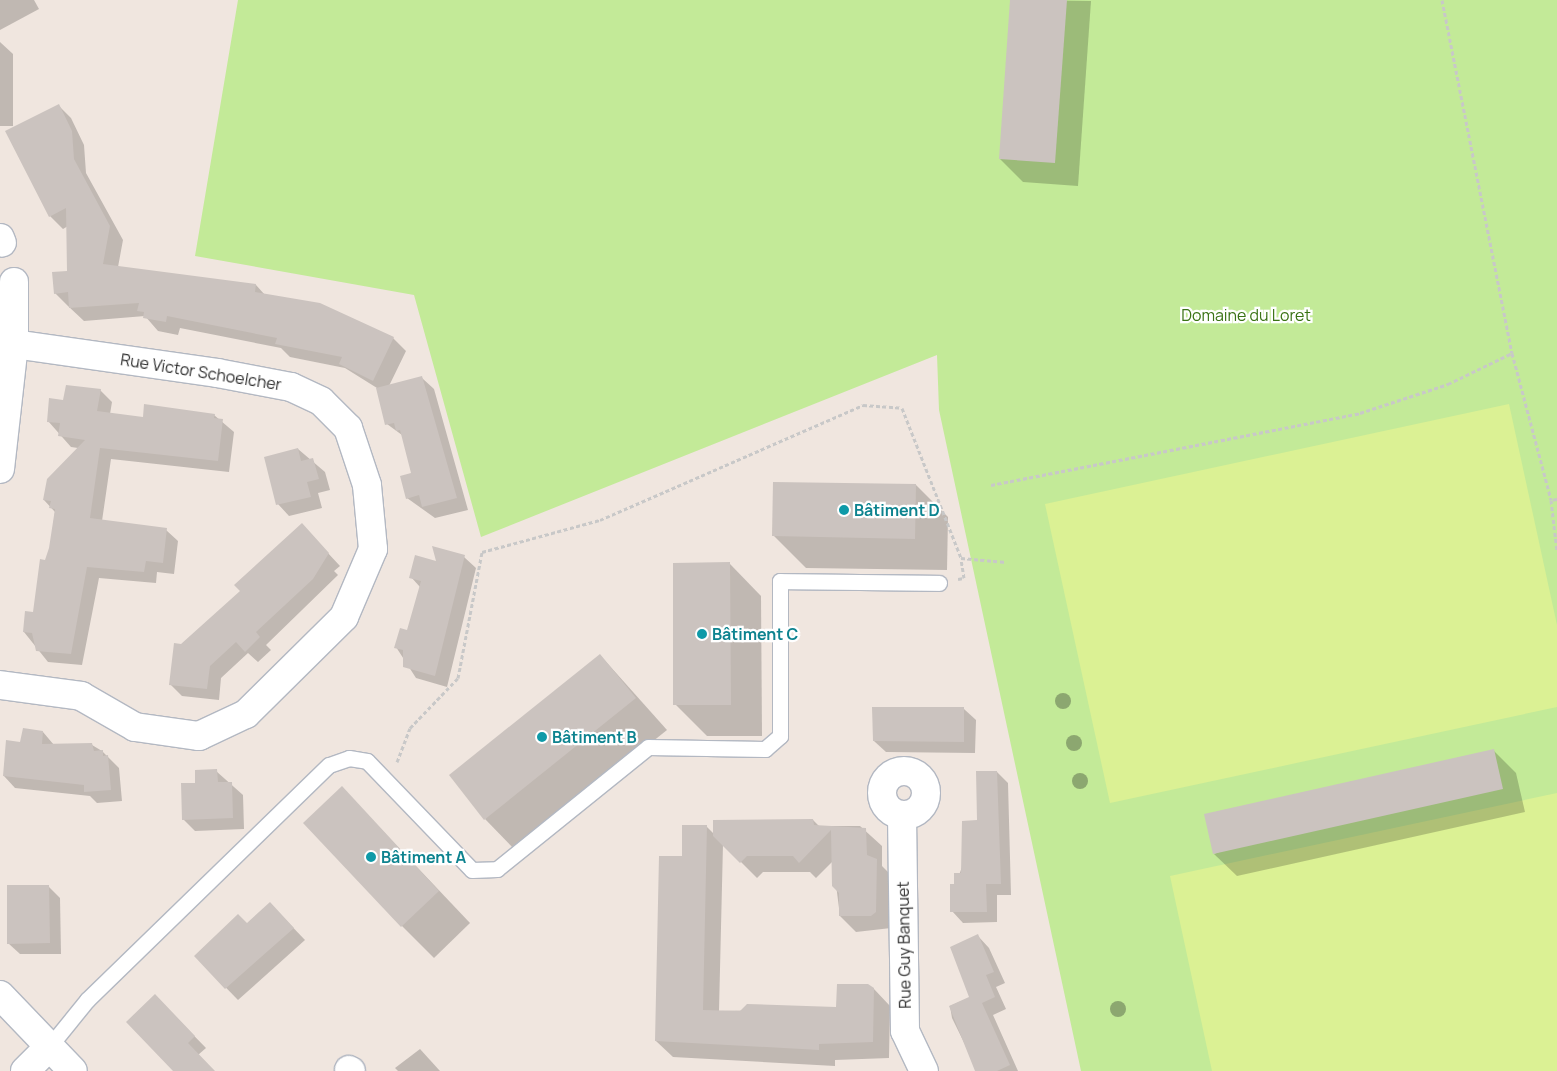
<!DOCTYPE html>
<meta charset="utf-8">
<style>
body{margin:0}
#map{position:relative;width:1557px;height:1071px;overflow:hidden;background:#f0e6df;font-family:Manrope,sans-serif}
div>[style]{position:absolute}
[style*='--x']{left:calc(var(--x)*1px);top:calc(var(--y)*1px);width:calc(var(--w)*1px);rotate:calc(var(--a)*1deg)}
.green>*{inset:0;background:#c3ea98}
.pitch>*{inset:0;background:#dbf194}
.shadow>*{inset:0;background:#0003}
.building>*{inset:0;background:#cbc3bf}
.path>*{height:3px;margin-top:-1.5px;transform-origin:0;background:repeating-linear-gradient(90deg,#c8c8c8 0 4px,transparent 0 6.5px)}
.roads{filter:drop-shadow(1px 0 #b3b8c2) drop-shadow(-1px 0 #b3b8c2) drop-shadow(0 1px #b3b8c2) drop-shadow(0 -1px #b3b8c2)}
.service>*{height:15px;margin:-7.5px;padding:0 7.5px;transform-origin:7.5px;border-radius:7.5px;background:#fff}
.minor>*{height:28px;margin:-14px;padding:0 14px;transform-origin:14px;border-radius:14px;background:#fff}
.minor>.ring{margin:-14px;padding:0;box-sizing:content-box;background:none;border:28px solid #fff;border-radius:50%}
.trees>*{width:16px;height:16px;margin:-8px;border-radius:50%;background:#8ca770}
.dots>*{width:14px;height:14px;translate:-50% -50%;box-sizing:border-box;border:2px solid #fff;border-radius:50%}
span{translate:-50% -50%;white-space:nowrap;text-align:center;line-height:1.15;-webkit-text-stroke:4.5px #fff;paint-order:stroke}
.park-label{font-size:16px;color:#3a7315}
.street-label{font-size:16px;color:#2d2d2d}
.culture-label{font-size:16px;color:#0d838f;font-weight:700}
.left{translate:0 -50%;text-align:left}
</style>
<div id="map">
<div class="green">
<i style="clip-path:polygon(238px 0,1557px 0,1557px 1071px,1081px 1071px,939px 410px,937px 355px,481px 537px,414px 295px,195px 256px)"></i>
</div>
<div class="pitch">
<i style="clip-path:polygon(1509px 404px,1557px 625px,1557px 707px,1110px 803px,1045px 504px)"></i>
<i style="clip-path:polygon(1557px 793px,1557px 1071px,1212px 1071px,1170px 876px)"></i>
</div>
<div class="shadow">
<i style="clip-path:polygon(0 0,34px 0,39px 9px,0 30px)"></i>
<i style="clip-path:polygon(1011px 0,1091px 1px,1078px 186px,1023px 182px,1000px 159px)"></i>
<i style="clip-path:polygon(0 42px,13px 54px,13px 126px,0 126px)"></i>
<i style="clip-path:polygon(58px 105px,71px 118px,84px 145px,86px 173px,123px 240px,118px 267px,256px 285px,265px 295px,393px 338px,406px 351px,389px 386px,422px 378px,434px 389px,468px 510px,435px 518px,407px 498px,413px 474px,402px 435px,387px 424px,377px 388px,345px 368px,290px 357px,281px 348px,180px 328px,178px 335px,158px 331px,145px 316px,84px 321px,68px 306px,55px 293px,69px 272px,68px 226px,63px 229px,50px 216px)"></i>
<i style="clip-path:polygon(100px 390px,112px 402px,110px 414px,144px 418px,214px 415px,234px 432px,229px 472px,111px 459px,102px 521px,166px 530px,178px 541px,174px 574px,157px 572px,156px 583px,99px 578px,82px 665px,48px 662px,24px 632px,34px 614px,50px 548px,55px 512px,44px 500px,78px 448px,71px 447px,48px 421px,64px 401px)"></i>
<i style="clip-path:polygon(298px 449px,325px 472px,330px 490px,318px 493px,322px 508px,289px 516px,278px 504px)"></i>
<i style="clip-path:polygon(916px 485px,948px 517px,947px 570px,806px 568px,774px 536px)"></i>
<i style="clip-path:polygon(313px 537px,340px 566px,334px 571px,338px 575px,266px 645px,271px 650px,258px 662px,248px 653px,221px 678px,219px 700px,182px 696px,171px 685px)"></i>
<i style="clip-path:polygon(464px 557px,476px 568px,447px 687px,416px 678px,396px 647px,408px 631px,420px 587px,411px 577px,438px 562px)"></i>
<i style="clip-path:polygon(730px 564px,761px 596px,762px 736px,707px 736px,675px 704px)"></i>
<i style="clip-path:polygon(600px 655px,667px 730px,516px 851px,485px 819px)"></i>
<i style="clip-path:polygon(964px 709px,976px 720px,975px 753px,886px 752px,874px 741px)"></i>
<i style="clip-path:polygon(43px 732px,54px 745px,92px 745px,102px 751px,119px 768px,122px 801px,97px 803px,90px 796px,15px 788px,4px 776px,21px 743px)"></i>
<i style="clip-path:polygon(1493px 750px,1516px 773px,1525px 812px,1237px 876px,1214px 854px)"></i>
<i style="clip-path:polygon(216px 771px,243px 795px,244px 829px,195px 831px,183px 819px,197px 784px)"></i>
<i style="clip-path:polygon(997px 772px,1008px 783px,1011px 895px,997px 895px,997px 922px,963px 923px,952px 911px,955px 886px)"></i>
<i style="clip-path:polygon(342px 788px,470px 923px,434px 958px,402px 926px)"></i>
<i style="clip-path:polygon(813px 820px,819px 826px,860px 826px,882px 846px,882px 866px,892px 876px,891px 928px,856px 932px,840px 916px,833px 861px,816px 878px,810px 872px,763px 872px,757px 878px,723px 844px,719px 1011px,837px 1009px,874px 989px,890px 1006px,889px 1058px,835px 1060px,835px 1066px,673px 1057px,656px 1041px,683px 857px,706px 826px,714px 834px)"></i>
<i style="clip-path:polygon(49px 887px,60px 898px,61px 954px,20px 954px,8px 943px)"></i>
<i style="clip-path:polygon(282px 916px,305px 940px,238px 1000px,195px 956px,247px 925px)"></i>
<i style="clip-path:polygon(978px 936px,989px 948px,1005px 983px,996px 987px,1006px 1009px,993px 1015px,1018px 1071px,978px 1071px,952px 1018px,950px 1006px,971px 997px)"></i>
<i style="clip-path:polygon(166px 1007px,206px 1048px,198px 1055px,214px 1071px,174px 1071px)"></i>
<i style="clip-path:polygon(420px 1049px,440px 1071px,398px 1071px,395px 1068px)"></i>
</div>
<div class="building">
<i style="clip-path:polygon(1010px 0,1067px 0,1055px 163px,999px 159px)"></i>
<i style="clip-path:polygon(59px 104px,72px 131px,74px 159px,110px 226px,103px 264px,256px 284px,255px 292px,320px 303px,394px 337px,373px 381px,339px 364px,342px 357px,275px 344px,277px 338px,167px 316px,166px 322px,143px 318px,144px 312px,137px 311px,139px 303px,69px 308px,68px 292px,54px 294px,52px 272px,67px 271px,66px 208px,49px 217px,5px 131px)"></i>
<i style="clip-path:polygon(422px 376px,457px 498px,422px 507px,419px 495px,406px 499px,400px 476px,411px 473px,400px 430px,396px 431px,394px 423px,385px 425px,376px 388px)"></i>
<i style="clip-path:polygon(66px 385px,101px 389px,97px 411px,143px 417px,144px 404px,215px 414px,214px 418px,223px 419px,218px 461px,100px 448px,90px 518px,167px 528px,163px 563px,146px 561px,144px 572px,87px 567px,71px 654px,36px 651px,32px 633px,23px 632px,25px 611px,33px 612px,40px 559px,45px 560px,49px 548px,55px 509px,49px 508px,51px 501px,43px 500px,47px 479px,85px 440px,58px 436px,60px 423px,47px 422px,49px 398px,63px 400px)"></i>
<i style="clip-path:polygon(298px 448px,301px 461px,313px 458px,319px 479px,307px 482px,311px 497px,276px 505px,264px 457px)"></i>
<i style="clip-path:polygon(773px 482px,916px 484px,915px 539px,772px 536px)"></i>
<i style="clip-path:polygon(302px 523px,329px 553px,313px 579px,256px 632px,260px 637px,245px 652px,236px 642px,210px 666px,207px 689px,169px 685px,174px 643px,181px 644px,240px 591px,234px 585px)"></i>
<i style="clip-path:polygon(432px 546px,465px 555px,435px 676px,403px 667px,403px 650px,394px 648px,400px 628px,407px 630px,421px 581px,409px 578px,415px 555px,436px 561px)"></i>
<i style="clip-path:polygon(730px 562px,731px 705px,673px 705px,673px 563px)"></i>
<i style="clip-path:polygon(600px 654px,636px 698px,484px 820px,449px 775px)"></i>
<i style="clip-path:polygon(872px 707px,964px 707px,964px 742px,873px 741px)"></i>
<i style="clip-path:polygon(23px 728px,43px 731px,42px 744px,92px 743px,94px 751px,103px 750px,103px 756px,108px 755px,111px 790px,84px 792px,84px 785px,3px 776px,6px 740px,20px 742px)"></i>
<i style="clip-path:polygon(1494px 749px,1503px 789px,1213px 854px,1204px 814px)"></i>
<i style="clip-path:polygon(217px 769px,218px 782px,232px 782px,233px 818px,182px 820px,181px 783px,195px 783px,195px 770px)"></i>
<i style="clip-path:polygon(976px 771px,997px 771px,1001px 884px,986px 884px,987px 912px,950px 912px,950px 884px,954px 884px,954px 873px,961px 873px,962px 821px,977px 820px)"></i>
<i style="clip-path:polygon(342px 786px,439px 891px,401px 927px,303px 823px)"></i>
<i style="clip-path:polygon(813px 819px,814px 825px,866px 828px,867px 855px,877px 859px,876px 912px,871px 916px,839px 916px,839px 893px,832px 886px,831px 830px,799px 863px,793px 856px,747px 856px,740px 863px,713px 836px,713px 820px)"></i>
<i style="clip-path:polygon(682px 825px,707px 825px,703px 1010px,740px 1011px,747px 1004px,836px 1007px,837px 984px,868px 984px,874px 988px,873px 1042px,819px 1044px,819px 1050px,655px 1041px,659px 856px,682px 856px)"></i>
<i style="clip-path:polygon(7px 885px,49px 885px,50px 943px,7px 944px)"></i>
<i style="clip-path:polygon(270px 902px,294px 928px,225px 989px,194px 956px,238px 914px,247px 923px)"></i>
<i style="clip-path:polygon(978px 934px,994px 972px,986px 975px,995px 997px,982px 1003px,1010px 1065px,997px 1071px,975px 1071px,949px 1006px,969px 997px,950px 947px)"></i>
<i style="clip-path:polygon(155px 994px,195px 1036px,188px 1043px,215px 1071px,173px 1071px,126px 1022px)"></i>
</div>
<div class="path">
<i style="--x:1442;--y:0;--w:360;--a:78.8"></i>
<i style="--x:1512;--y:353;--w:152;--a:75.1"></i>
<i style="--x:991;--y:485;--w:376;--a:-11"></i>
<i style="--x:1360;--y:413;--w:93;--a:-18.2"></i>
<i style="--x:1448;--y:384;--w:71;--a:-25.8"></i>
<i style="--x:1557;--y:499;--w:6;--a:171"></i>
<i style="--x:1551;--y:500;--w:51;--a:83.3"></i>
<i style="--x:958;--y:579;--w:6;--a:-9"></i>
<i style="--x:964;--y:578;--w:20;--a:-99"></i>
<i style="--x:397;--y:762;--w:36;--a:-69"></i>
<i style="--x:410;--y:728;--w:69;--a:-46.2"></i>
<i style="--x:458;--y:678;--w:128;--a:-79.2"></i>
<i style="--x:482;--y:552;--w:122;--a:-15.2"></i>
<i style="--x:600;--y:520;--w:287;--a:-23.6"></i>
<i style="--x:863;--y:405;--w:39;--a:4"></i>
<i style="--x:902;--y:408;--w:161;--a:68.5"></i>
<i style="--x:961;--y:558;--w:45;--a:5.1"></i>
</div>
<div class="roads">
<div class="service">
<i style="--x:49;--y:1047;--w:60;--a:-51"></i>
<i style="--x:87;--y:1000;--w:337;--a:-44.2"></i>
<i style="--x:329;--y:765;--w:21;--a:-19"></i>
<i style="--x:349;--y:758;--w:18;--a:9"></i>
<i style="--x:367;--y:761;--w:151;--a:46.1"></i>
<i style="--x:472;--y:870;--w:25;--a:-2"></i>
<i style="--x:497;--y:869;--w:194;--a:-38.9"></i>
<i style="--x:648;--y:747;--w:117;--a:1"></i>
<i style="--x:765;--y:749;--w:20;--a:-41"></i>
<i style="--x:780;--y:736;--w:155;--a:-90"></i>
<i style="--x:780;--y:581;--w:159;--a:0.7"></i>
</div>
<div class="minor">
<i style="--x:0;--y:238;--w:5;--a:68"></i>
<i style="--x:0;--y:469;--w:126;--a:-83.6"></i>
<i style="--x:14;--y:344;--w:62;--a:-90"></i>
<i style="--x:0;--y:685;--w:82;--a:7.7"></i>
<i style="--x:81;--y:696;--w:62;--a:29.9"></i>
<i style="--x:135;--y:727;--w:65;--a:8"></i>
<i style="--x:199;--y:736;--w:52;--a:-25.1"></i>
<i style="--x:246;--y:714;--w:138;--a:-44.7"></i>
<i style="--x:344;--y:617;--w:74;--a:-66.9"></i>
<i style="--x:373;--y:549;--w:64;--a:-95.4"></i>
<i style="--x:367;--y:485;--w:60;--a:-108.4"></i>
<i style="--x:348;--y:428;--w:38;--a:-135"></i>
<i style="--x:321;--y:401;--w:33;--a:-155"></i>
<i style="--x:291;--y:387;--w:75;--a:-169.3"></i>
<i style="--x:217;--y:373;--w:205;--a:-171.9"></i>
<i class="ring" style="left:882px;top:771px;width:16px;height:16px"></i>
<i style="--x:902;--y:815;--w:216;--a:89.2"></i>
<i style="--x:905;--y:1031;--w:44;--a:64.6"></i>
<i style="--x:0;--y:995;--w:105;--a:46.2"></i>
<i style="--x:349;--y:1070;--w:2;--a:27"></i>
<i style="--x:25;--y:1071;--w:34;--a:-45"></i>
</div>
</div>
<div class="trees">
<i style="left:1063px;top:701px"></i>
<i style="left:1074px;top:743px"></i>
<i style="left:1080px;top:781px"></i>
<i style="left:1118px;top:1009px"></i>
</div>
<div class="dots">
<i style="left:844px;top:510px;background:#0f9aa8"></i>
<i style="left:702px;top:634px;background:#0f9aa8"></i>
<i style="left:542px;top:737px;background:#0f9aa8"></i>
<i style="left:371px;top:857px;background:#0f9aa8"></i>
</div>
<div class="park-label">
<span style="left:1246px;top:315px">Domaine du Loret</span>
</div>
<div class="street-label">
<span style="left:201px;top:372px;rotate:9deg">Rue Victor Schoelcher</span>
<span style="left:904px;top:945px;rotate:-91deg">Rue Guy Banquet</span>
</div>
<div class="culture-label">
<span class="left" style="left:854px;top:510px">Bâtiment D</span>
<span class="left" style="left:712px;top:634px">Bâtiment C</span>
<span class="left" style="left:552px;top:737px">Bâtiment B</span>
<span class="left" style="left:381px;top:857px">Bâtiment A</span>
</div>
</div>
